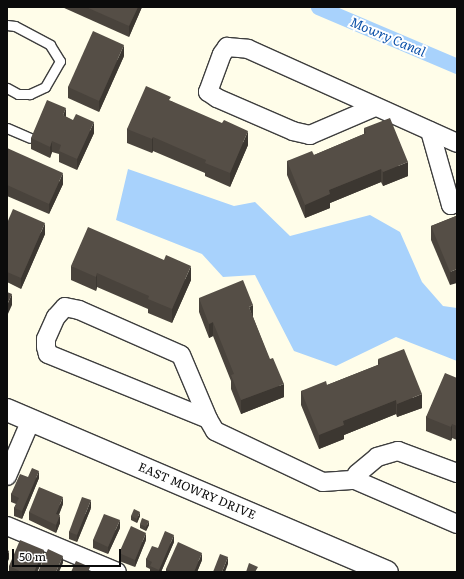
<!DOCTYPE html>
<style>
body{margin:0}
#map{position:relative;width:464px;height:579px;overflow:hidden;background:#fffde9;font-family:Literata,serif}
div>[style]{position:absolute}
[style*='--x']{left:calc(var(--x)*1px);top:calc(var(--y)*1px);width:calc(var(--w)*1px);rotate:calc(var(--a)*1deg)}
.water>*{inset:0;background:#a8d2fc}
.canal>*{height:15px;margin:-7.5px;padding:0 7.5px;transform-origin:7.5px;border-radius:7.5px;background:#a8d2fc}
.roads{filter:drop-shadow(1px 0 #3e3e3e) drop-shadow(-1px 0 #3e3e3e) drop-shadow(0 1px #3e3e3e) drop-shadow(0 -1px #3e3e3e)}
.service>*{height:9px;margin:-4.5px;padding:0 4.5px;transform-origin:4.5px;border-radius:4.5px;background:#fff}
.minor>*{height:18px;margin:-9px;padding:0 9px;transform-origin:9px;border-radius:9px;background:#fff}
.tertiary>*{height:22px;margin:-11px;padding:0 11px;transform-origin:11px;border-radius:11px;background:#fff}
.wall>*{inset:0;background:#49433c}
.shaded-wall>*{inset:0;background:#3c3731}
.building>*{inset:0;background:#554e46}
span{translate:-50% -50%;white-space:nowrap;text-align:center;line-height:1.15;-webkit-text-stroke:4px #fff;paint-order:stroke}
.street-label{font-size:12px;color:#0b0b0b}
.water-label{font-size:13px;color:#094fa8;font-style:italic}
.frame{position:absolute;inset:0;border:8px solid #0b0b0b;pointer-events:none}
.scale{position:absolute;left:12px;top:549px;width:109px;height:18px;box-sizing:border-box;border:2px solid #0b0b0b;border-top:0;padding-left:5px;font-size:12px;line-height:14px;white-space:nowrap;color:#0b0b0b;-webkit-text-stroke:3px #fff;paint-order:stroke}
</style>
<div id="map">
<div class="water">
<i style="clip-path:polygon(128px 169px,234px 206px,255px 202px,290px 236px,370px 215px,400px 232px,422px 282px,443px 306px,457px 308px,457px 361px,396px 337px,336px 366px,294px 351px,255px 275px,223px 277px,202px 254px,116px 220px)"></i>
</div>
<div class="canal">
<i style="--x:318;--y:7;--w:151;--a:23"></i>
</div>
<div class="roads">
<div class="service">
<i style="--x:7;--y:25;--w:8;--a:7"></i>
<i style="--x:15;--y:26;--w:40;--a:28"></i>
<i style="--x:50;--y:45;--w:19;--a:58"></i>
<i style="--x:60;--y:61;--w:30;--a:120"></i>
<i style="--x:45;--y:87;--w:17;--a:155"></i>
<i style="--x:30;--y:94;--w:12;--a:180"></i>
<i style="--x:18;--y:94;--w:13;--a:-151"></i>
<i style="--x:7;--y:128;--w:25;--a:23"></i>
</div>
<div class="minor">
<i style="--x:375;--y:107;--w:71;--a:156.7"></i>
<i style="--x:310;--y:135;--w:17;--a:-167"></i>
<i style="--x:293;--y:131;--w:83;--a:-156.5"></i>
<i style="--x:217;--y:98;--w:11;--a:-146"></i>
<i style="--x:208;--y:92;--w:40;--a:-69.8"></i>
<i style="--x:222;--y:54;--w:9;--a:-54"></i>
<i style="--x:227;--y:47;--w:21;--a:5"></i>
<i style="--x:248;--y:49;--w:229;--a:24.2"></i>
<i style="--x:430;--y:131;--w:77;--a:74.2"></i>
<i style="--x:451;--y:205;--w:7;--a:-27"></i>
<i style="--x:208;--y:419;--w:173;--a:-157.9"></i>
<i style="--x:48;--y:354;--w:7;--a:-106"></i>
<i style="--x:46;--y:347;--w:8;--a:-90"></i>
<i style="--x:46;--y:339;--w:24;--a:-66"></i>
<i style="--x:56;--y:317;--w:13;--a:-48"></i>
<i style="--x:65;--y:307;--w:14;--a:12"></i>
<i style="--x:79;--y:310;--w:111;--a:23.8"></i>
<i style="--x:181;--y:355;--w:69;--a:67.1"></i>
<i style="--x:208;--y:419;--w:14;--a:60"></i>
<i style="--x:215;--y:431;--w:119;--a:25.3"></i>
<i style="--x:323;--y:482;--w:32;--a:-4"></i>
<i style="--x:355;--y:480;--w:111;--a:23.3"></i>
<i style="--x:7;--y:476;--w:61;--a:-66.8"></i>
<i style="--x:355;--y:480;--w:6;--a:-72"></i>
<i style="--x:357;--y:474;--w:26;--a:-40"></i>
<i style="--x:377;--y:457;--w:22;--a:-16"></i>
<i style="--x:398;--y:451;--w:63;--a:20.4"></i>
<i style="--x:7;--y:526;--w:119;--a:22.7"></i>
</div>
<div class="tertiary">
<i style="--x:7;--y:410;--w:413;--a:23.1"></i>
</div>
</div>
<div class="wall">
<i style="clip-path:polygon(62px 7px,142px 7px,129px 37px)"></i>
<i style="clip-path:polygon(124px 56px,99px 112px,68px 98px,68px 87px)"></i>
<i style="clip-path:polygon(171px 101px,248px 145px,230px 187px,205px 176px,205px 173px,153px 151px,152px 153px,127px 143px,127px 129px)"></i>
<i style="clip-path:polygon(66px 117px,94px 133px,77px 170px,59px 162px,59px 154px,52px 152px,50px 158px,31px 149px,31px 138px)"></i>
<i style="clip-path:polygon(364px 128px,408px 176px,383px 186px,381px 182px,330px 203px,330px 208px,305px 218px,287px 175px,287px 161px,314px 155px,364px 134px)"></i>
<i style="clip-path:polygon(7px 148px,63px 184px,49px 214px,7px 196px)"></i>
<i style="clip-path:polygon(456px 216px,450px 285px,431px 240px,431px 226px)"></i>
<i style="clip-path:polygon(7px 223px,45px 234px,21px 289px,7px 282px)"></i>
<i style="clip-path:polygon(71px 266px,191px 280px,172px 323px,148px 313px,148px 309px,97px 287px,96px 291px,71px 280px)"></i>
<i style="clip-path:polygon(199px 298px,253px 317px,284px 397px,241px 414px,231px 389px,231px 381px,213px 336px,209px 338px,199px 312px)"></i>
<i style="clip-path:polygon(378px 359px,422px 408px,397px 417px,396px 414px,344px 435px,344px 439px,319px 449px,301px 405px,301px 391px,327px 385px,378px 365px)"></i>
<i style="clip-path:polygon(457px 378px,457px 440px,452px 438px,451px 441px,426px 431px,426px 417px)"></i>
<i style="clip-path:polygon(28px 477px,39px 478px,22px 519px,14px 516px,14px 508px,16px 504px,11px 502px,11px 494px)"></i>
<i style="clip-path:polygon(63px 504px,59px 515px,60px 523px,56px 533px,29px 520px,29px 512px)"></i>
<i style="clip-path:polygon(91px 508px,77px 542px,69px 539px,69px 532px)"></i>
<i style="clip-path:polygon(131px 516px,140px 516px,137px 523px,131px 520px)"></i>
<i style="clip-path:polygon(140px 524px,149px 525px,146px 531px,140px 528px)"></i>
<i style="clip-path:polygon(120px 528px,108px 554px,93px 548px,93px 540px)"></i>
<i style="clip-path:polygon(146px 540px,135px 567px,119px 561px,119px 553px)"></i>
<i style="clip-path:polygon(174px 542px,161px 572px,150px 572px,150px 569px,146px 567px,146px 559px,158px 548px)"></i>
<i style="clip-path:polygon(44px 558px,37px 572px,9px 572px,9px 566px)"></i>
<i style="clip-path:polygon(202px 560px,197px 572px,166px 572px,166px 569px)"></i>
</div>
<div class="shaded-wall">
<i style="clip-path:polygon(138px 7px,142px 7px,129px 37px,129px 26px)"></i>
<i style="clip-path:polygon(124px 45px,124px 56px,99px 112px,99px 101px)"></i>
<i style="clip-path:polygon(66px 108px,66px 119px,63px 115px)"></i>
<i style="clip-path:polygon(94px 122px,94px 133px,77px 170px,77px 159px)"></i>
<i style="clip-path:polygon(248px 131px,248px 145px,230px 187px,230px 173px)"></i>
<i style="clip-path:polygon(153px 137px,153px 151px,152px 153px,152px 139px)"></i>
<i style="clip-path:polygon(52px 141px,52px 152px,50px 158px,50px 147px)"></i>
<i style="clip-path:polygon(408px 162px,408px 176px,383px 186px,383px 172px)"></i>
<i style="clip-path:polygon(381px 169px,381px 182px,330px 203px,330px 208px,305px 218px,305px 205px,329px 190px)"></i>
<i style="clip-path:polygon(63px 173px,63px 184px,49px 214px,49px 204px)"></i>
<i style="clip-path:polygon(45px 223px,45px 234px,21px 289px,21px 278px)"></i>
<i style="clip-path:polygon(191px 266px,191px 280px,172px 323px,172px 309px)"></i>
<i style="clip-path:polygon(457px 269px,457px 283px,450px 285px,450px 272px)"></i>
<i style="clip-path:polygon(97px 273px,97px 287px,96px 291px,96px 277px)"></i>
<i style="clip-path:polygon(12px 294px,12px 305px,7px 316px,7px 305px)"></i>
<i style="clip-path:polygon(253px 305px,253px 319px,249px 307px)"></i>
<i style="clip-path:polygon(213px 322px,213px 336px,209px 338px,209px 324px)"></i>
<i style="clip-path:polygon(284px 384px,284px 397px,241px 414px,241px 400px)"></i>
<i style="clip-path:polygon(422px 394px,422px 408px,397px 417px,397px 404px)"></i>
<i style="clip-path:polygon(396px 400px,396px 414px,344px 435px,344px 439px,319px 449px,319px 435px,343px 421px)"></i>
<i style="clip-path:polygon(452px 424px,452px 438px,451px 441px,451px 427px)"></i>
<i style="clip-path:polygon(39px 471px,39px 478px,22px 519px,22px 511px)"></i>
<i style="clip-path:polygon(63px 497px,63px 504px,56px 521px,56px 514px)"></i>
<i style="clip-path:polygon(91px 500px,91px 508px,77px 542px,77px 535px)"></i>
<i style="clip-path:polygon(140px 512px,140px 516px,137px 523px,137px 519px)"></i>
<i style="clip-path:polygon(60px 515px,60px 523px,56px 533px,56px 525px)"></i>
<i style="clip-path:polygon(120px 520px,120px 528px,108px 554px,108px 547px)"></i>
<i style="clip-path:polygon(149px 521px,149px 525px,146px 531px,146px 527px)"></i>
<i style="clip-path:polygon(146px 533px,146px 540px,135px 567px,135px 560px)"></i>
<i style="clip-path:polygon(174px 535px,174px 542px,161px 572px,159px 572px,159px 570px)"></i>
<i style="clip-path:polygon(44px 550px,44px 558px,37px 572px,34px 572px)"></i>
<i style="clip-path:polygon(9px 551px,9px 559px,7px 563px,7px 556px)"></i>
<i style="clip-path:polygon(202px 553px,202px 560px,197px 572px,194px 572px)"></i>
<i style="clip-path:polygon(63px 556px,63px 563px,59px 572px,56px 572px)"></i>
<i style="clip-path:polygon(228px 557px,228px 564px,225px 572px,222px 572px)"></i>
</div>
<div class="building">
<i style="clip-path:polygon(86px 7px,138px 7px,129px 26px)"></i>
<i style="clip-path:polygon(93px 31px,124px 45px,99px 101px,68px 87px)"></i>
<i style="clip-path:polygon(146px 86px,171px 97px,169px 100px,222px 123px,224px 120px,248px 131px,230px 173px,205px 163px,206px 160px,153px 137px,152px 139px,127px 129px)"></i>
<i style="clip-path:polygon(47px 100px,66px 108px,63px 115px,73px 120px,76px 114px,94px 122px,77px 159px,59px 151px,61px 145px,52px 141px,50px 147px,31px 138px)"></i>
<i style="clip-path:polygon(390px 118px,408px 162px,383px 172px,381px 169px,329px 190px,330px 194px,305px 205px,287px 161px,312px 151px,314px 155px,366px 133px,364px 128px)"></i>
<i style="clip-path:polygon(7px 148px,63px 173px,49px 204px,7px 185px)"></i>
<i style="clip-path:polygon(13px 209px,45px 223px,21px 278px,7px 272px,7px 223px)"></i>
<i style="clip-path:polygon(456px 216px,457px 217px,457px 269px,450px 272px,431px 226px)"></i>
<i style="clip-path:polygon(88px 227px,164px 260px,166px 255px,191px 266px,172px 309px,148px 299px,149px 296px,97px 273px,96px 277px,71px 266px)"></i>
<i style="clip-path:polygon(243px 280px,253px 305px,249px 307px,270px 359px,273px 358px,284px 384px,241px 400px,231px 375px,234px 374px,213px 322px,209px 324px,199px 298px)"></i>
<i style="clip-path:polygon(7px 292px,12px 294px,7px 305px)"></i>
<i style="clip-path:polygon(404px 349px,422px 394px,397px 404px,396px 400px,343px 421px,344px 425px,319px 435px,301px 391px,326px 381px,327px 385px,380px 364px,378px 359px)"></i>
<i style="clip-path:polygon(445px 373px,457px 378px,457px 426px,452px 424px,451px 427px,426px 417px)"></i>
<i style="clip-path:polygon(32px 468px,39px 471px,22px 511px,14px 508px,19px 498px,11px 494px,20px 474px,28px 477px)"></i>
<i style="clip-path:polygon(39px 487px,63px 497px,56px 514px,60px 515px,56px 525px,29px 512px)"></i>
<i style="clip-path:polygon(82px 497px,91px 500px,77px 535px,69px 532px)"></i>
<i style="clip-path:polygon(134px 509px,140px 512px,137px 519px,131px 516px)"></i>
<i style="clip-path:polygon(104px 514px,120px 520px,108px 547px,93px 540px)"></i>
<i style="clip-path:polygon(142px 518px,149px 521px,146px 527px,140px 524px)"></i>
<i style="clip-path:polygon(131px 526px,146px 533px,135px 560px,119px 553px)"></i>
<i style="clip-path:polygon(165px 531px,174px 535px,159px 570px,150px 566px,152px 562px,146px 559px,152px 546px,158px 548px)"></i>
<i style="clip-path:polygon(20px 540px,44px 550px,34px 572px,22px 572px,9px 566px)"></i>
<i style="clip-path:polygon(178px 542px,202px 553px,194px 572px,173px 572px,166px 569px)"></i>
<i style="clip-path:polygon(48px 549px,63px 556px,56px 572px,38px 572px)"></i>
<i style="clip-path:polygon(7px 550px,9px 551px,7px 556px)"></i>
<i style="clip-path:polygon(220px 554px,228px 557px,222px 572px,213px 572px)"></i>
<i style="clip-path:polygon(76px 561px,90px 567px,88px 572px,71px 572px)"></i>
<i style="clip-path:polygon(249px 563px,258px 567px,255px 572px,246px 572px)"></i>
</div>
<div class="street-label">
<span style="left:197px;top:491px;rotate:23deg">EAST MOWRY DRIVE</span>
</div>
<div class="water-label">
<span style="left:388px;top:37px;rotate:23deg">Mowry Canal</span>
</div>
<div class="frame"></div>
<div class="scale">50 m</div>
</div>
